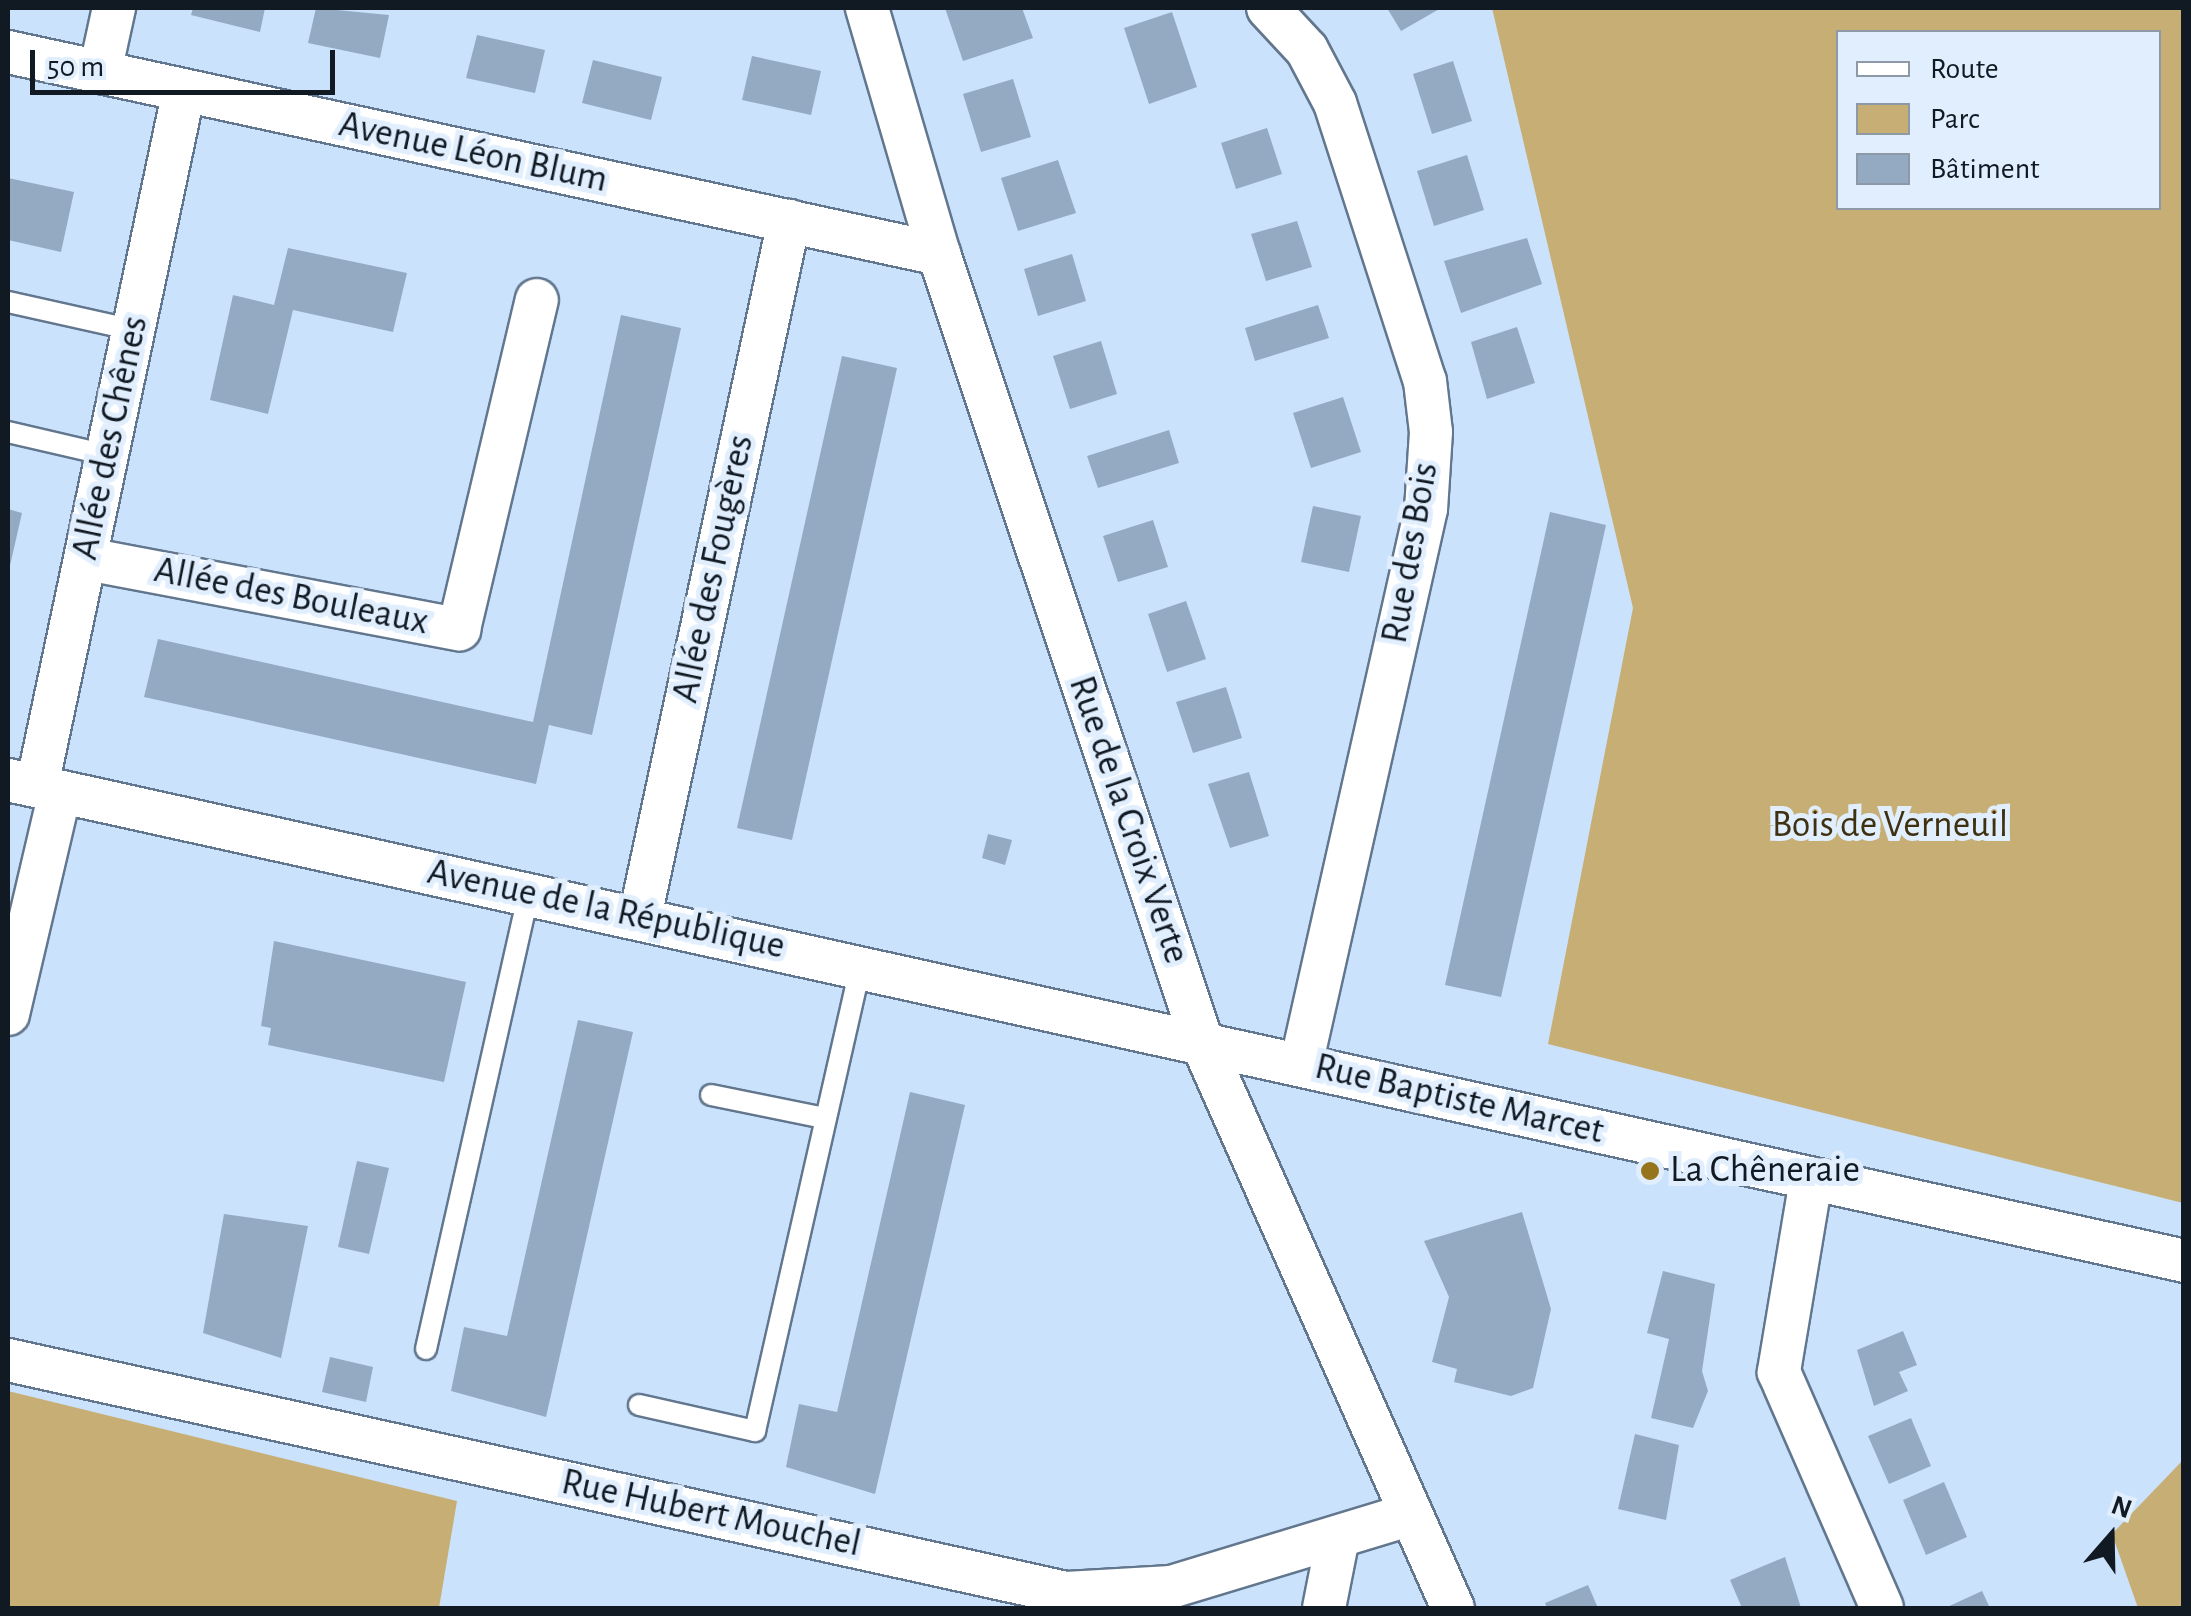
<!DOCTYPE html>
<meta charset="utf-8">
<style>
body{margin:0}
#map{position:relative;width:2191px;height:1616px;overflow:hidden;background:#cbe2fc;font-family:"Alegreya Sans",sans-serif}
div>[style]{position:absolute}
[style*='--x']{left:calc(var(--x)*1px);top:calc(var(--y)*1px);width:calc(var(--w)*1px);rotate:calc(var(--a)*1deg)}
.green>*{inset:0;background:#c7ae75}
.building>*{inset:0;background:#94aac3}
.roads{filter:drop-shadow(2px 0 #62778e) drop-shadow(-2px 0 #62778e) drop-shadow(0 2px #62778e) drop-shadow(0 -2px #62778e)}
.service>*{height:20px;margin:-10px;padding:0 10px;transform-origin:10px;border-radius:10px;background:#fff}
.minor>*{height:42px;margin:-21px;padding:0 21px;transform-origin:21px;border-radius:21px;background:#fff}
.dots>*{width:28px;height:28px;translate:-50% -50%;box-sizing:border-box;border:5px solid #e0eefe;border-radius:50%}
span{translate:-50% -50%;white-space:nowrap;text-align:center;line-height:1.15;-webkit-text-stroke:10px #e0eefe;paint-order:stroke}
.street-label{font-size:38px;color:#111922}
.park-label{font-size:38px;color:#3f310f}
.poi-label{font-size:38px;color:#111922}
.left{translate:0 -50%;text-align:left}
.frame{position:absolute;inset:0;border:10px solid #111922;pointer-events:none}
.legend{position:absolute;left:1836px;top:30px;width:325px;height:180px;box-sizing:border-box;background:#e0eefe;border:2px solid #8d99a6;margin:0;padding:12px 18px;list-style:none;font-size:30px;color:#111922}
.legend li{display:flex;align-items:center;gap:20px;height:50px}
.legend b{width:50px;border:2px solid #8d99a6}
.north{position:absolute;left:2061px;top:1486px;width:100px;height:100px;-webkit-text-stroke:8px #e0eefe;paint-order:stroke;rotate:20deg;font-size:28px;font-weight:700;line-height:40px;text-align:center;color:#111922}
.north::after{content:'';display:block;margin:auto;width:35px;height:45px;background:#111922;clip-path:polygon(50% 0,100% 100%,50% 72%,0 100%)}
.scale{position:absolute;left:30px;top:50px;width:305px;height:45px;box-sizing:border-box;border:5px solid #111922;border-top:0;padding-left:12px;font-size:30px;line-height:35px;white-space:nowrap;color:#111922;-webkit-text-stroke:8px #e0eefe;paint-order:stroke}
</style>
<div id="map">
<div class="green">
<i style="clip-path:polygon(evenodd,1492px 8px,2183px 8px,2183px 1203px,1548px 1044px,1633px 608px,1492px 8px,1838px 32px,2158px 32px,2158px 208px,1838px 208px,1838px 32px)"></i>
<i style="clip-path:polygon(8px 1391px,457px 1501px,439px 1608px,8px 1608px)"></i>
<i style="clip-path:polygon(2183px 1460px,2183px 1608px,2138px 1608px,2112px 1534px)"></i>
</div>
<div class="building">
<i style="clip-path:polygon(193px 8px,265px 8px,260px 32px,191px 15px)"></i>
<i style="clip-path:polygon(316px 8px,389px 15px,380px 58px,308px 43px)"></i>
<i style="clip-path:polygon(945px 8px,1022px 8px,1033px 38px,963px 61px)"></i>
<i style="clip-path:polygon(1387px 8px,1441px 8px,1401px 31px)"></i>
<i style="clip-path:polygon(1172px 12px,1197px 87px,1149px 104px,1124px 28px)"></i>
<i style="clip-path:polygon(477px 35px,545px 50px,535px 93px,466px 78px)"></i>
<i style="clip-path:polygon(752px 56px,821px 71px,811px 115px,742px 100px)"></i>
<i style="clip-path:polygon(593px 60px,662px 77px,651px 120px,582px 103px)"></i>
<i style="clip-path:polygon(1453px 61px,1472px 121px,1432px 134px,1413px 74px)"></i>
<i style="clip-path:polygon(1013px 79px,1031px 137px,981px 152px,963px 94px)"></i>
<i style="clip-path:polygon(1267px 128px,1282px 174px,1236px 189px,1221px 143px)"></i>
<i style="clip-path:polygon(1467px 155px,1484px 210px,1434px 226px,1417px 171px)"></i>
<i style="clip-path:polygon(1058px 160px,1076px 213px,1018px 231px,1001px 178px)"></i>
<i style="clip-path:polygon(8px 178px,74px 192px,61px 252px,8px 240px)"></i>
<i style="clip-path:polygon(1297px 221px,1312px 267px,1266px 281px,1251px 234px)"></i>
<i style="clip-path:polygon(1527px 238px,1542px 284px,1461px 313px,1444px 261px)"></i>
<i style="clip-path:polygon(288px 248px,407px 273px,393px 332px,293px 310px,268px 414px,210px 400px,233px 295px,274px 305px)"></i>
<i style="clip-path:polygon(1072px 254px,1086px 301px,1038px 316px,1024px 269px)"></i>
<i style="clip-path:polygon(1318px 305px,1329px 338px,1255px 361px,1245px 328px)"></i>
<i style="clip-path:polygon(621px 315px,681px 328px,592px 735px,549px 725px,536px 784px,144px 697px,158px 639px,533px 722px)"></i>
<i style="clip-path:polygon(1517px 327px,1535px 383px,1487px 399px,1471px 342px)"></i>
<i style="clip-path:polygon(1101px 341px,1117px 394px,1070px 409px,1053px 356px)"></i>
<i style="clip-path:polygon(842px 356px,897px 368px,792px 840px,737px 828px)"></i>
<i style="clip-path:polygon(1343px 397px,1361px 452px,1311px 468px,1293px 413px)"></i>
<i style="clip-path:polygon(1169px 430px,1179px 463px,1098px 488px,1087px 456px)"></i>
<i style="clip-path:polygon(1313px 506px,1361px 516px,1349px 572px,1301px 562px)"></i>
<i style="clip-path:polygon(8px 509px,22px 513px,9px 570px,8px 570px)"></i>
<i style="clip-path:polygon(1550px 512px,1606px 525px,1501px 997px,1445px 985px)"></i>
<i style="clip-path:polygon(1153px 520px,1168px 567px,1118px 582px,1103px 536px)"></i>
<i style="clip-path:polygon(1186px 601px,1206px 659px,1167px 672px,1148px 614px)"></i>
<i style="clip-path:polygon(1226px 687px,1242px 738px,1193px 753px,1176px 702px)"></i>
<i style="clip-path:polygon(1249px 772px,1269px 836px,1230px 848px,1208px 784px)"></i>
<i style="clip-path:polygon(988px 834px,1012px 840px,1005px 865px,982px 858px)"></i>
<i style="clip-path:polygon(274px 941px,466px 982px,444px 1082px,268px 1045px,271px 1028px,261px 1026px)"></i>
<i style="clip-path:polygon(578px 1020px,633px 1032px,546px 1417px,451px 1391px,464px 1327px,507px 1336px)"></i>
<i style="clip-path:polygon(910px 1092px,965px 1105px,875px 1494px,786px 1467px,799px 1404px,837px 1412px)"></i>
<i style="clip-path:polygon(357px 1161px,389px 1168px,369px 1254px,338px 1247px)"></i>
<i style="clip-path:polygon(1522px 1212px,1551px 1309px,1533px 1388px,1511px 1396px,1454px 1382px,1457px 1369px,1432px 1362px,1449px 1297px,1424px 1241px)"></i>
<i style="clip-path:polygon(224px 1214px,308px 1226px,281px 1358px,203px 1333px)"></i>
<i style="clip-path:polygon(1663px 1271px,1715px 1284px,1702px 1371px,1708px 1391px,1693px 1428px,1651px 1418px,1669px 1339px,1647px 1333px)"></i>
<i style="clip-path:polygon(1903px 1331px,1917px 1365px,1899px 1372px,1908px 1391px,1874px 1406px,1857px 1350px)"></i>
<i style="clip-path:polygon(330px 1357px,373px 1367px,366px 1402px,322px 1392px)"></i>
<i style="clip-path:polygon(1911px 1418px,1931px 1466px,1889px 1484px,1868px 1436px)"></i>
<i style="clip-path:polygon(1635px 1434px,1679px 1445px,1666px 1520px,1618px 1509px)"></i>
<i style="clip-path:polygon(1944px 1482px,1967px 1537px,1926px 1555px,1903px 1500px)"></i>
<i style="clip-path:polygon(1785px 1557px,1801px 1608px,1742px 1608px,1730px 1580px)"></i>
<i style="clip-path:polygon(1588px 1585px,1598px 1608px,1547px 1608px,1545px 1603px)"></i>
<i style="clip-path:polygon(1982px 1591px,1990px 1608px,1945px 1608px)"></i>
</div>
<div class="roads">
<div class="service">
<i style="--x:8;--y:302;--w:128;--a:12.6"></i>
<i style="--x:8;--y:432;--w:102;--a:13.1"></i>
<i style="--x:711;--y:1095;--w:115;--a:11.5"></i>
<i style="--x:426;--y:1349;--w:467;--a:-77.3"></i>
<i style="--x:639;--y:1405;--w:119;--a:12.6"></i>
<i style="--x:755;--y:1431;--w:476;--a:-77.2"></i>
</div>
<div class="minor">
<i style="--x:867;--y:8;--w:256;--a:73.7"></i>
<i style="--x:939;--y:254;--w:834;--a:71.54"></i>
<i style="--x:1203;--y:1045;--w:616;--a:66.06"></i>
<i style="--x:1268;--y:8;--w:57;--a:47.1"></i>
<i style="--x:1307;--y:50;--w:60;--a:62.2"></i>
<i style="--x:1335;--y:103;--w:292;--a:72.1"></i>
<i style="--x:1425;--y:381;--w:51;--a:83.3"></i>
<i style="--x:1431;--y:432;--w:77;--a:93.7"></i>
<i style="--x:1426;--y:509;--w:570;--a:102.67"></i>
<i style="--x:8;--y:52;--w:953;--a:12.24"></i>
<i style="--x:100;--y:72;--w:66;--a:-77.7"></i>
<i style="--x:87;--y:559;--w:379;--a:10.7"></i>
<i style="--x:459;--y:629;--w:338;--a:-76.7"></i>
<i style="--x:8;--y:780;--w:2229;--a:12.46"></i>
<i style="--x:37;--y:786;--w:711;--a:-78.07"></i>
<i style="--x:640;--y:917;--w:712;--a:-77.92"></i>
<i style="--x:8;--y:1014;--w:228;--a:-76.8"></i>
<i style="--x:1811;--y:1180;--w:195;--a:99.5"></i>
<i style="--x:1779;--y:1372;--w:257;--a:66.4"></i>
<i style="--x:8;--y:1360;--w:1083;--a:12.42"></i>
<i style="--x:1066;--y:1593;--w:105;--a:-3.3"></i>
<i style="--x:1171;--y:1587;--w:251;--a:-16.9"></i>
<i style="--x:1324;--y:1608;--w:72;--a:-78.8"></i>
</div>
</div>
<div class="dots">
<i style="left:1650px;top:1171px;background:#95741c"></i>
</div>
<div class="street-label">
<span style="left:473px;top:153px;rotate:12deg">Avenue Léon Blum</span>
<span style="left:111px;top:438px;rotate:-78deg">Allée des Chênes</span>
<span style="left:1411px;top:553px;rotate:-80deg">Rue des Bois</span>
<span style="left:714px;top:569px;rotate:-78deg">Allée des Fougères</span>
<span style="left:291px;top:597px;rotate:11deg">Allée des Bouleaux</span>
<span style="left:1128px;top:820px;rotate:71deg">Rue de la Croix Verte</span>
<span style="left:606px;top:910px;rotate:12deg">Avenue de la République</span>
<span style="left:1459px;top:1100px;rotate:13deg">Rue Baptiste Marcet</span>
<span style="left:711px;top:1514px;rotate:12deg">Rue Hubert Mouchel</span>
</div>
<div class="park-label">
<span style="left:1890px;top:826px">Bois de Verneuil</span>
</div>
<div class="poi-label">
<span class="left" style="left:1670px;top:1171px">La Chêneraie</span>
</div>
<div class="frame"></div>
<ul class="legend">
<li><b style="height:12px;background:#fff"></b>Route</li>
<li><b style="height:28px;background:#c7ae75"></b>Parc</li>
<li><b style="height:28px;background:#94aac3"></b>Bâtiment</li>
</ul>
<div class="north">N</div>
<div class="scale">50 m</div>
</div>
